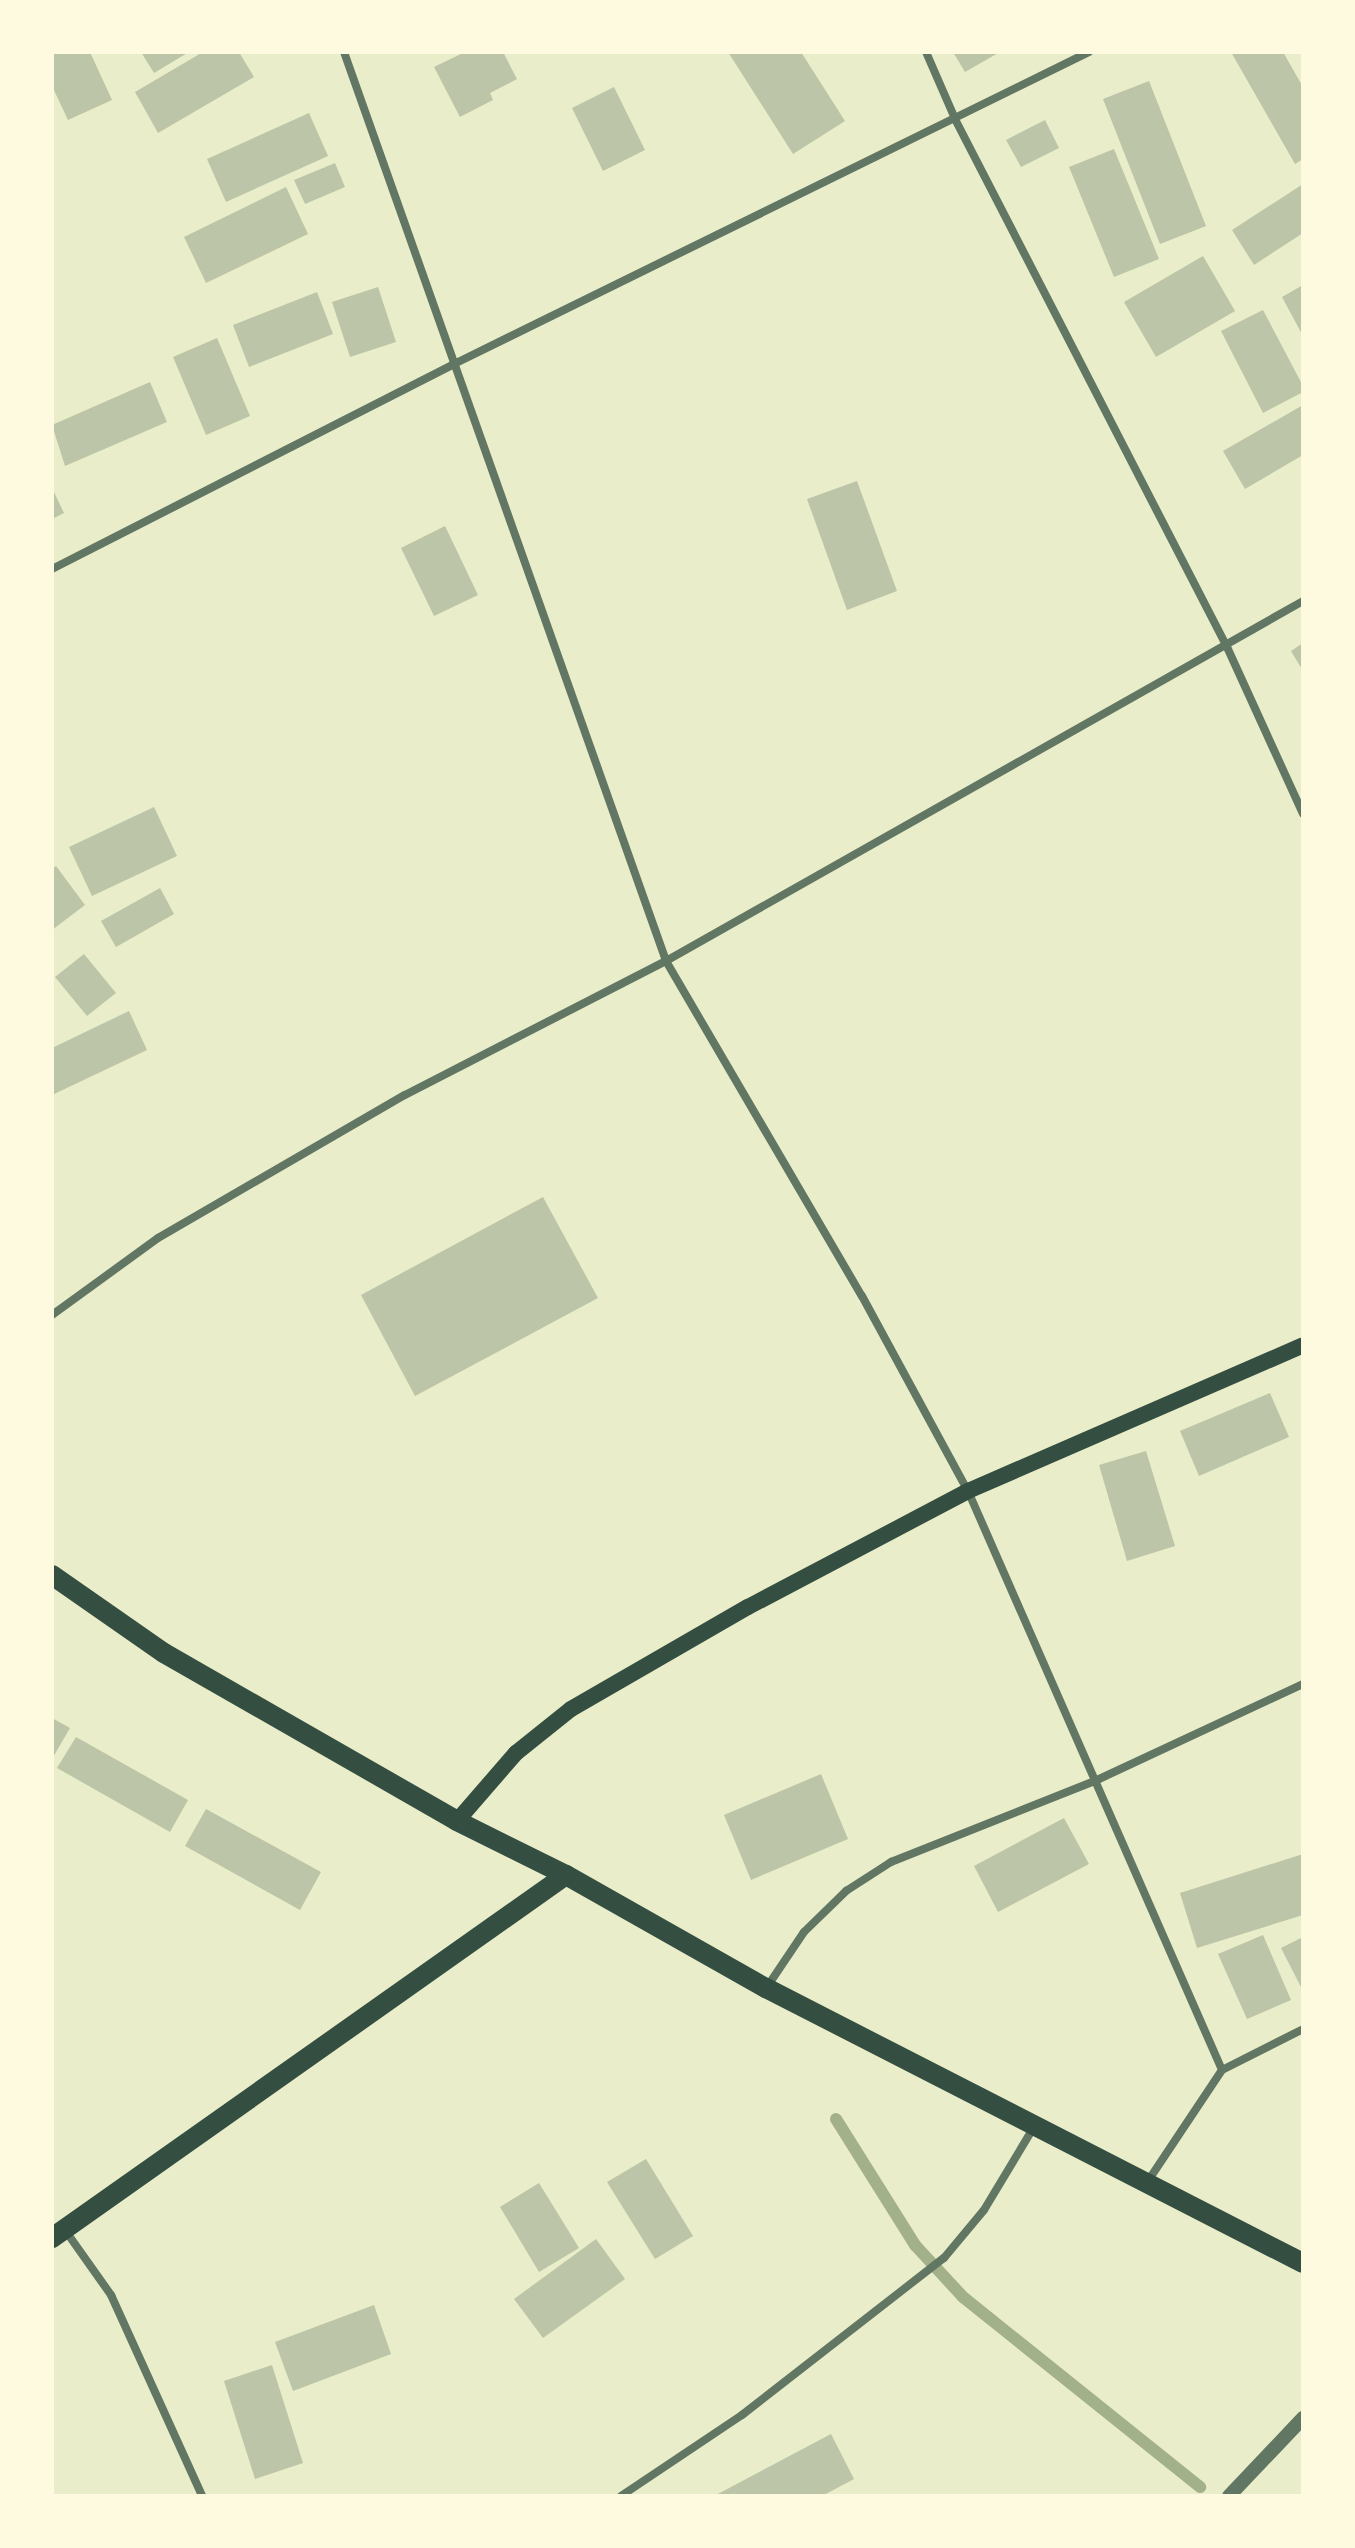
<!DOCTYPE html>
<style>
body{margin:0}
#map{position:relative;width:1355px;height:2548px;overflow:hidden;background:#e9edc9;font-family:"Alegreya Sans",sans-serif}
div>[style]{position:absolute}
[style*='--x']{left:calc(var(--x)*1px);top:calc(var(--y)*1px);width:calc(var(--w)*1px);rotate:calc(var(--a)*1deg)}
.stream>*{height:12px;margin:-6px;padding:0 6px;transform-origin:6px;border-radius:6px;background:#a3b18a}
.building>*{inset:0;background:#bcc5a7}
.minor>*{height:8px;margin:-4px;padding:0 4px;transform-origin:4px;border-radius:4px;background:#617663}
.tertiary>*{height:14px;margin:-7px;padding:0 7px;transform-origin:7px;border-radius:7px;background:#617663}
.secondary>*{height:16px;margin:-8px;padding:0 8px;transform-origin:8px;border-radius:8px;background:#344e41}
.primary>*{height:20px;margin:-10px;padding:0 10px;transform-origin:10px;border-radius:10px;background:#344e41}
span{translate:-50% -50%;white-space:nowrap;text-align:center;line-height:1.15;-webkit-text-stroke:8px #fefae0;paint-order:stroke}
.frame{position:absolute;inset:0;border:54px solid #fefae0;pointer-events:none}
</style>
<div id="map">
<div class="stream">
<i style="--x:836;--y:2119;--w:149;--a:57.9"></i>
<i style="--x:915;--y:2245;--w:71;--a:47.3"></i>
<i style="--x:963;--y:2297;--w:304;--a:38.7"></i>
</div>
<div class="building">
<i style="clip-path:polygon(52px 52px,90px 52px,112px 100px,68px 120px,52px 86px)"></i>
<i style="clip-path:polygon(141px 52px,189px 52px,154px 73px)"></i>
<i style="clip-path:polygon(203px 52px,239px 52px,254px 77px,158px 133px,135px 92px)"></i>
<i style="clip-path:polygon(465px 52px,503px 52px,517px 79px,490px 93px,493px 100px,460px 117px,434px 67px)"></i>
<i style="clip-path:polygon(728px 52px,801px 52px,845px 121px,793px 154px)"></i>
<i style="clip-path:polygon(953px 52px,1000px 52px,965px 72px)"></i>
<i style="clip-path:polygon(1231px 52px,1283px 52px,1303px 87px,1303px 159px,1295px 164px)"></i>
<i style="clip-path:polygon(1149px 81px,1206px 226px,1160px 244px,1103px 99px)"></i>
<i style="clip-path:polygon(614px 87px,645px 150px,603px 171px,572px 108px)"></i>
<i style="clip-path:polygon(309px 113px,328px 156px,226px 202px,207px 159px)"></i>
<i style="clip-path:polygon(1045px 120px,1059px 148px,1021px 167px,1006px 140px)"></i>
<i style="clip-path:polygon(1114px 149px,1159px 259px,1114px 277px,1069px 167px)"></i>
<i style="clip-path:polygon(335px 163px,345px 187px,305px 204px,294px 180px)"></i>
<i style="clip-path:polygon(1303px 184px,1303px 233px,1254px 265px,1232px 230px)"></i>
<i style="clip-path:polygon(286px 187px,308px 234px,206px 283px,184px 237px)"></i>
<i style="clip-path:polygon(1203px 256px,1235px 311px,1156px 357px,1124px 302px)"></i>
<i style="clip-path:polygon(1303px 285px,1303px 336px,1282px 297px)"></i>
<i style="clip-path:polygon(378px 287px,396px 342px,350px 357px,332px 302px)"></i>
<i style="clip-path:polygon(317px 292px,333px 334px,249px 367px,233px 325px)"></i>
<i style="clip-path:polygon(1263px 310px,1303px 386px,1303px 392px,1263px 413px,1221px 331px)"></i>
<i style="clip-path:polygon(217px 338px,250px 416px,206px 435px,173px 357px)"></i>
<i style="clip-path:polygon(150px 382px,167px 422px,65px 466px,52px 425px)"></i>
<i style="clip-path:polygon(1303px 405px,1303px 455px,1245px 489px,1223px 451px)"></i>
<i style="clip-path:polygon(857px 481px,897px 591px,847px 610px,807px 499px)"></i>
<i style="clip-path:polygon(52px 488px,64px 513px,52px 519px)"></i>
<i style="clip-path:polygon(445px 526px,478px 595px,434px 616px,401px 548px)"></i>
<i style="clip-path:polygon(1303px 643px,1303px 671px,1291px 651px)"></i>
<i style="clip-path:polygon(154px 807px,177px 856px,92px 896px,69px 847px)"></i>
<i style="clip-path:polygon(56px 866px,85px 905px,52px 930px,52px 869px)"></i>
<i style="clip-path:polygon(160px 888px,174px 914px,116px 947px,101px 921px)"></i>
<i style="clip-path:polygon(84px 954px,116px 993px,87px 1016px,55px 977px)"></i>
<i style="clip-path:polygon(129px 1011px,147px 1050px,52px 1095px,52px 1048px)"></i>
<i style="clip-path:polygon(543px 1197px,598px 1298px,415px 1396px,361px 1295px)"></i>
<i style="clip-path:polygon(1270px 1393px,1289px 1437px,1199px 1476px,1180px 1431px)"></i>
<i style="clip-path:polygon(1146px 1451px,1175px 1546px,1127px 1561px,1099px 1465px)"></i>
<i style="clip-path:polygon(52px 1718px,70px 1728px,52px 1759px)"></i>
<i style="clip-path:polygon(76px 1737px,188px 1800px,170px 1832px,57px 1768px)"></i>
<i style="clip-path:polygon(821px 1774px,848px 1839px,751px 1880px,724px 1815px)"></i>
<i style="clip-path:polygon(206px 1809px,321px 1872px,300px 1910px,185px 1846px)"></i>
<i style="clip-path:polygon(1064px 1818px,1089px 1864px,998px 1912px,974px 1866px)"></i>
<i style="clip-path:polygon(1303px 1854px,1303px 1915px,1197px 1948px,1180px 1893px)"></i>
<i style="clip-path:polygon(1263px 1935px,1291px 2000px,1247px 2019px,1218px 1954px)"></i>
<i style="clip-path:polygon(1303px 1937px,1303px 1991px,1281px 1948px)"></i>
<i style="clip-path:polygon(646px 2159px,693px 2236px,655px 2259px,607px 2182px)"></i>
<i style="clip-path:polygon(539px 2183px,579px 2248px,539px 2272px,500px 2207px)"></i>
<i style="clip-path:polygon(596px 2239px,625px 2279px,543px 2338px,514px 2299px)"></i>
<i style="clip-path:polygon(374px 2305px,391px 2354px,293px 2391px,275px 2342px)"></i>
<i style="clip-path:polygon(272px 2365px,303px 2463px,255px 2479px,224px 2381px)"></i>
<i style="clip-path:polygon(831px 2434px,854px 2479px,822px 2496px,714px 2496px)"></i>
</div>
<div class="minor">
<i style="--x:344;--y:52;--w:964;--a:70.49"></i>
<i style="--x:666;--y:961;--w:388;--a:59.7"></i>
<i style="--x:862;--y:1296;--w:222;--a:61.5"></i>
<i style="--x:968;--y:1491;--w:632;--a:66.31"></i>
<i style="--x:1222;--y:2070;--w:137;--a:123.7"></i>
<i style="--x:926;--y:52;--w:75;--a:66.5"></i>
<i style="--x:956;--y:121;--w:592;--a:62.74"></i>
<i style="--x:1227;--y:647;--w:183;--a:65.5"></i>
<i style="--x:52;--y:569;--w:449;--a:-27"></i>
<i style="--x:452;--y:365;--w:710;--a:-26.17"></i>
<i style="--x:52;--y:1315;--w:131;--a:-36"></i>
<i style="--x:158;--y:1238;--w:285;--a:-30.1"></i>
<i style="--x:405;--y:1095;--w:293;--a:-27.2"></i>
<i style="--x:666;--y:961;--w:732;--a:-29.47"></i>
<i style="--x:767;--y:1987;--w:66;--a:-56.1"></i>
<i style="--x:804;--y:1932;--w:59;--a:-44.3"></i>
<i style="--x:846;--y:1891;--w:54;--a:-32.8"></i>
<i style="--x:891;--y:1862;--w:222;--a:-21.7"></i>
<i style="--x:1097;--y:1780;--w:227;--a:-25"></i>
<i style="--x:1222;--y:2070;--w:91;--a:-26.8"></i>
<i style="--x:65;--y:2230;--w:80;--a:54.7"></i>
<i style="--x:111;--y:2295;--w:221;--a:65.6"></i>
<i style="--x:621;--y:2496;--w:146;--a:-33.8"></i>
<i style="--x:742;--y:2415;--w:256;--a:-37.9"></i>
<i style="--x:944;--y:2258;--w:62;--a:-50.2"></i>
<i style="--x:984;--y:2210;--w:99;--a:-59"></i>
</div>
<div class="tertiary">
<i style="--x:1229;--y:2496;--w:108;--a:-46.5"></i>
</div>
<div class="secondary">
<i style="--x:457;--y:1821;--w:90;--a:-49.1"></i>
<i style="--x:516;--y:1753;--w:70;--a:-38.7"></i>
<i style="--x:571;--y:1709;--w:204;--a:-30"></i>
<i style="--x:748;--y:1607;--w:249;--a:-27.8"></i>
<i style="--x:968;--y:1491;--w:365;--a:-23.5"></i>
</div>
<div class="primary">
<i style="--x:52;--y:1575;--w:136;--a:34.9"></i>
<i style="--x:164;--y:1653;--w:338;--a:29.8"></i>
<i style="--x:457;--y:1821;--w:122;--a:26.4"></i>
<i style="--x:566;--y:1875;--w:230;--a:29.5"></i>
<i style="--x:766;--y:1988;--w:603;--a:27.12"></i>
<i style="--x:52;--y:2238;--w:629;--a:-35.23"></i>
</div>
<div class="frame"></div>
</div>
